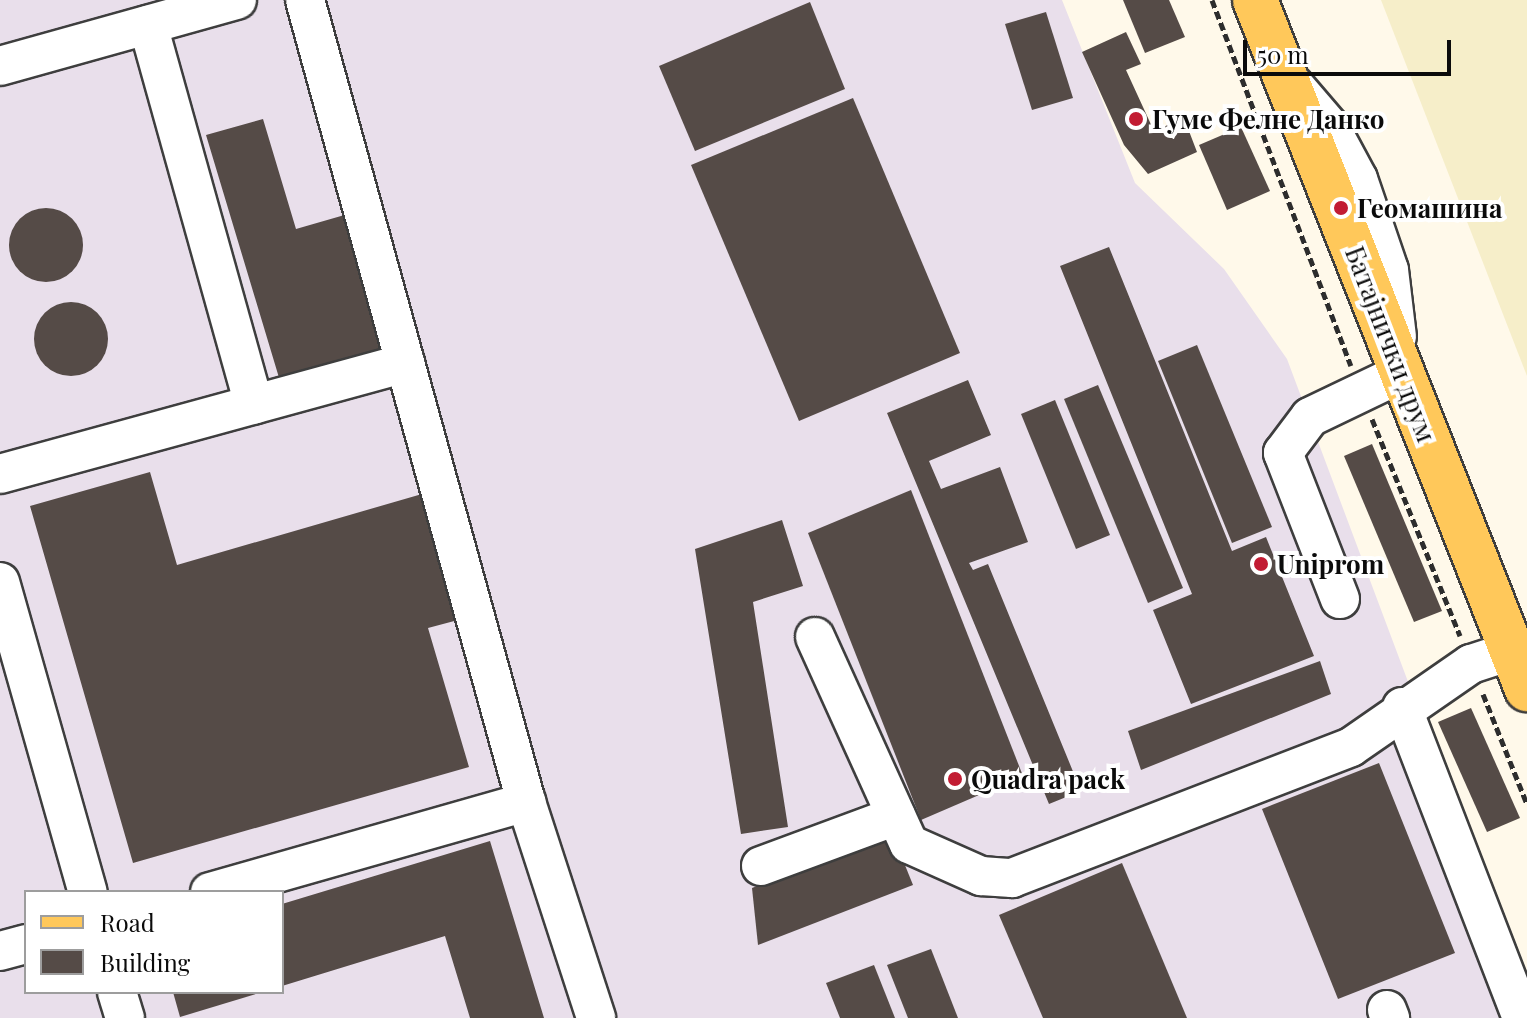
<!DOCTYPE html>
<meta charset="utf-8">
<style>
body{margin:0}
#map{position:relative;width:1527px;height:1018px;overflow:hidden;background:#fff9ea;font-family:"Playfair Display",serif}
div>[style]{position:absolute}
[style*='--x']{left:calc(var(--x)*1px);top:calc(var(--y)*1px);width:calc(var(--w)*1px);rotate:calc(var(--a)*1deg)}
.industrial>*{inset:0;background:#e9dfeb}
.farmland>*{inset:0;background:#f6eec9}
.building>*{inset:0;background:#554b47}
.round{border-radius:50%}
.path>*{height:5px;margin-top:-2.5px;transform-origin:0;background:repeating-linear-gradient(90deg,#2d2d2d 0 8px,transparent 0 12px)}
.roads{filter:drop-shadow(2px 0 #3e3e3e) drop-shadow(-2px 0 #3e3e3e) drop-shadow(0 2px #3e3e3e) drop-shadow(0 -2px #3e3e3e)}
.minor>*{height:38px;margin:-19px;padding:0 19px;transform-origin:19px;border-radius:19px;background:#fff}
.major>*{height:44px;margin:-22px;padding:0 22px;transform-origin:22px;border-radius:22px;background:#ffc85a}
.dots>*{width:22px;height:22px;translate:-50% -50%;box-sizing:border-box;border:4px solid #fff;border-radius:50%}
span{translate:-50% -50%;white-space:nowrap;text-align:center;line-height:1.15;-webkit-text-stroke:8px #fff;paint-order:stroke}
.poi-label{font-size:26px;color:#0b0b0b;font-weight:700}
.left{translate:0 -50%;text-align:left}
.street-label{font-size:26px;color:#0b0b0b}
.legend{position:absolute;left:24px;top:890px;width:260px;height:104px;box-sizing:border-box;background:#fff;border:2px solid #9d9d9d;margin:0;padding:10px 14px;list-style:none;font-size:24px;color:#0b0b0b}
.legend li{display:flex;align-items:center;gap:16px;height:40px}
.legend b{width:40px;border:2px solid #9d9d9d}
.scale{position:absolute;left:1243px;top:40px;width:208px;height:36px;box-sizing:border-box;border:4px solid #0b0b0b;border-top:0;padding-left:10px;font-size:24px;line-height:28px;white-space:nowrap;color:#0b0b0b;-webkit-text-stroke:6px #fff;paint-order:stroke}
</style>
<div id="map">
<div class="industrial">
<i style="clip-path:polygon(evenodd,0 0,1062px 0,1135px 183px,1224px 269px,1287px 359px,1527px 999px,1527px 1018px,0 1018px,0 0,26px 892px,282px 892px,282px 992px,26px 992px,26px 892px)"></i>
</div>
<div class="farmland">
<i style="clip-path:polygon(1381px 0,1527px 0,1527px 376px)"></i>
</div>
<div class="building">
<i style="clip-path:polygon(1123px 0,1169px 0,1185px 37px,1145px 53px)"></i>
<i style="clip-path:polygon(810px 2px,845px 89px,695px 151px,659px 66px)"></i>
<i style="clip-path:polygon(1046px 12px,1073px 98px,1032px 110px,1005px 24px)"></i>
<i style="clip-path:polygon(1126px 32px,1141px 64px,1126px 70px,1154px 131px,1184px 118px,1197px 152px,1148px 174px,1124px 145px,1082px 52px)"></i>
<i style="clip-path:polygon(853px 98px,960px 353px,799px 421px,691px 165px)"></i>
<i style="clip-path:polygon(263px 119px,296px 229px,348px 214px,388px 349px,280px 381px,206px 135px)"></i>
<i style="clip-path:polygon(1241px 127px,1270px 191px,1227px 210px,1199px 145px)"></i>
<i class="round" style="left:9px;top:208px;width:74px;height:74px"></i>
<i style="clip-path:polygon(1109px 247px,1232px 551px,1266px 537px,1314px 656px,1191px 704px,1153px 610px,1192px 594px,1060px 266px)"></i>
<i class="round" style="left:34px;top:302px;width:74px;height:74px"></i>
<i style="clip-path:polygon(1197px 345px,1272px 527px,1232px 543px,1158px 361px)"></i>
<i style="clip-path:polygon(968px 380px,991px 435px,929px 461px,941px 489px,1000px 467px,1028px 542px,969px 563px,973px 570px,988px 564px,1081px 791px,1049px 804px,887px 413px)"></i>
<i style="clip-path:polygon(1098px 385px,1183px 588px,1148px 603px,1064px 399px)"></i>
<i style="clip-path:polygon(1055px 400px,1110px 535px,1076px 549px,1021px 414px)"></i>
<i style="clip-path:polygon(1372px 444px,1442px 611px,1414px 622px,1344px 456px)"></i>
<i style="clip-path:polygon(150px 472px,177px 565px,422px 494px,458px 620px,428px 628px,469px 767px,133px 863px,30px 506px)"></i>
<i style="clip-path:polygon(911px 490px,1023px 776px,921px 820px,808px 533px)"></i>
<i style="clip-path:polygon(782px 520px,803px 586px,753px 602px,788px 827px,741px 834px,695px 549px)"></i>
<i style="clip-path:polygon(1320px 661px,1331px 694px,1141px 770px,1128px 731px)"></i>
<i style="clip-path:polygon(1471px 708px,1520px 818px,1487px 832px,1438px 722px)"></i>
<i style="clip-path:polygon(1379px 763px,1455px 953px,1338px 999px,1262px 809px)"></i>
<i style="clip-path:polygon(892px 833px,913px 885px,758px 945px,752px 888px)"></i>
<i style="clip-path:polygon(490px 841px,544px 1018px,470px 1018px,445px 936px,282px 986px,282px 904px)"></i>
<i style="clip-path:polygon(1122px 863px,1187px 1018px,1043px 1018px,999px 915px)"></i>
<i style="clip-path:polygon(931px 949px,958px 1018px,908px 1018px,887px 965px)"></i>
<i style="clip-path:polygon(874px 965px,895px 1018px,840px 1018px,826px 983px)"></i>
<i style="clip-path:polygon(173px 992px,258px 992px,259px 993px,180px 1017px)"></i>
</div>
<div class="path">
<i style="--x:1212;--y:0;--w:391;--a:69.2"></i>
<i style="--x:1372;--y:419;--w:234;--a:67.9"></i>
<i style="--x:1483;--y:694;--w:118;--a:68.2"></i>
</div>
<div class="roads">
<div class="minor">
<i style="--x:305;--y:0;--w:832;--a:74.59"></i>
<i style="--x:526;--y:802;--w:227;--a:72"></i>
<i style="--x:148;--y:25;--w:394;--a:74.4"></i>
<i style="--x:0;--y:66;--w:246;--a:-15.6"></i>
<i style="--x:1294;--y:85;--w:55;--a:49.4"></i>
<i style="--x:1330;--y:127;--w:59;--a:61.7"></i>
<i style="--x:1358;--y:179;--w:96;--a:71.2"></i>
<i style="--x:1389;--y:270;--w:67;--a:83.2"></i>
<i style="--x:0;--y:474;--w:420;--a:-15.3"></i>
<i style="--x:0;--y:582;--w:322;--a:74.2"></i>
<i style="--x:1340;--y:599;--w:157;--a:-111.3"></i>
<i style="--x:1283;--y:453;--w:45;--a:-53.1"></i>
<i style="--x:1310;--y:417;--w:102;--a:-25.6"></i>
<i style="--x:815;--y:637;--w:227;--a:65.6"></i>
<i style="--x:909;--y:844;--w:79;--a:24"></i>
<i style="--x:981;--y:876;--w:31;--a:4"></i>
<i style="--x:1012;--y:878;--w:363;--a:-21.1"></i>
<i style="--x:1351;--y:747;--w:146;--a:-34.7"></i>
<i style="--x:1471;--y:664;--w:42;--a:-18"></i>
<i style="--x:1402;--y:707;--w:333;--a:68.9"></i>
<i style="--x:761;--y:866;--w:144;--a:-20.3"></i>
<i style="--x:210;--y:892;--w:329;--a:-15.9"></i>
<i style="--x:0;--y:951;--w:27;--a:-15"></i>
<i style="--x:117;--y:992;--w:27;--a:73"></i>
<i style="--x:1387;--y:1010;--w:9;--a:69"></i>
</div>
<div class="major">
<i style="--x:1255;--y:0;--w:741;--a:68.46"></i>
</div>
</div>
<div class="dots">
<i style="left:1136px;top:119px;background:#c21c33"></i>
<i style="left:1341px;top:208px;background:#c21c33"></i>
<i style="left:1261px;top:564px;background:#c21c33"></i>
<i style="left:955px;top:779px;background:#c21c33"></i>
</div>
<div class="poi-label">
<span class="left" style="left:1152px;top:119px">Гуме Фелне Данко</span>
<span class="left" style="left:1357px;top:208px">Геомашина</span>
<span class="left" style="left:1277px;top:564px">Uniprom</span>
<span class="left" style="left:971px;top:779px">Quadra pack</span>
</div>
<div class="street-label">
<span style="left:1391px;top:344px;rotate:69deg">Батајнички друм</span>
</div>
<ul class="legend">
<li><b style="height:10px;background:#ffc85a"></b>Road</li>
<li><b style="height:22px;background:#554b47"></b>Building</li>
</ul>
<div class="scale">50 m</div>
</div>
